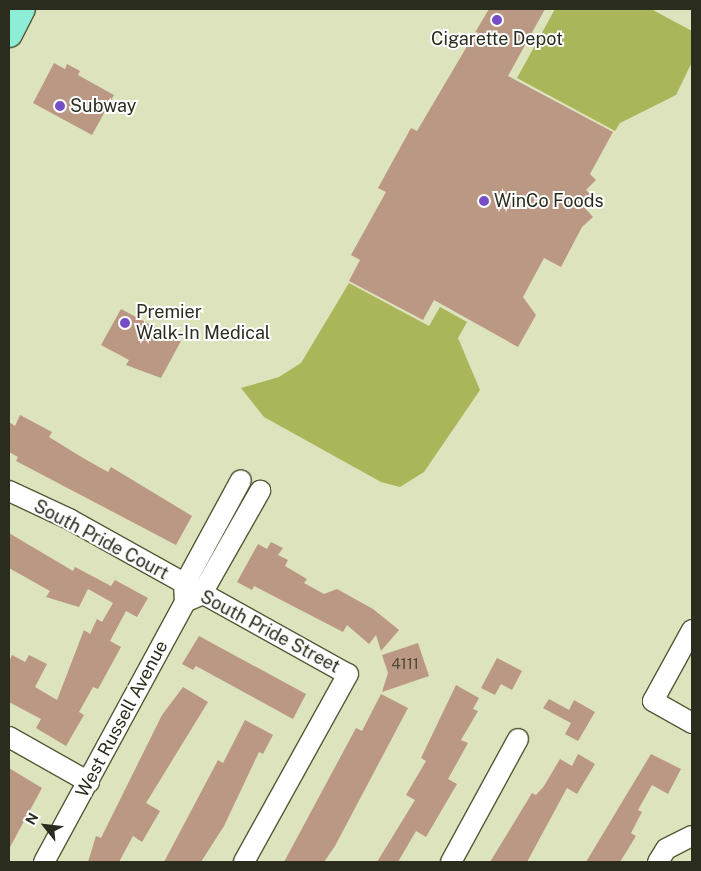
<!DOCTYPE html>
<style>
body{margin:0}
#map{position:relative;width:701px;height:871px;overflow:hidden;background:#dde3bc;font-family:"Public Sans",sans-serif}
div>[style]{position:absolute}
[style*='--x']{left:calc(var(--x)*1px);top:calc(var(--y)*1px);width:calc(var(--w)*1px);rotate:calc(var(--a)*1deg)}
.green>*{inset:0;background:#abb559}
.building>*{inset:0;background:#bb9883}
.roads{filter:drop-shadow(1px 0 #555938) drop-shadow(-1px 0 #555938) drop-shadow(0 1px #555938) drop-shadow(0 -1px #555938)}
.minor>*{height:20px;margin:-10px;padding:0 10px;transform-origin:10px;border-radius:10px;background:#fff}
.major>*{height:25px;margin:-12.5px;padding:0 12.5px;transform-origin:12.5px;border-radius:12.5px;background:#8eedd7}
.dots>*{width:14px;height:14px;translate:-50% -50%;box-sizing:border-box;border:2px solid #fff;border-radius:50%}
span{translate:-50% -50%;white-space:nowrap;text-align:center;line-height:1.15;-webkit-text-stroke:4px #fff;paint-order:stroke}
.number-label{font-size:15px;color:#4e4736}
.number-label span{-webkit-text-stroke-width:0}
.poi-label{font-size:18px;color:#2a2c1d}
.left{translate:0 -50%;text-align:left}
.street-label{font-size:18px;color:#2a2c1d}
.frame{position:absolute;inset:0;border:10px solid #2a2c1d;pointer-events:none}
.north{position:absolute;left:20px;top:801px;width:50px;height:50px;-webkit-text-stroke:4px #fff;paint-order:stroke;rotate:299deg;font-size:14px;font-weight:700;line-height:20px;text-align:center;color:#2a2c1d}
.north::after{content:'';display:block;margin:auto;width:18px;height:22px;background:#2a2c1d;clip-path:polygon(50% 0,100% 100%,50% 72%,0 100%)}
</style>
<div id="map">
<div class="green">
<i style="clip-path:polygon(555px 9px,651px 9px,692px 31px,692px 62px,676px 95px,620px 123px,615px 131px,517px 78px)"></i>
<i style="clip-path:polygon(349px 283px,429px 326px,440px 307px,467px 322px,458px 338px,480px 390px,424px 472px,400px 487px,381px 482px,264px 417px,241px 388px,279px 377px,301px 363px)"></i>
</div>
<div class="building">
<i style="clip-path:polygon(489px 9px,545px 9px,508px 76px,613px 132px,590px 174px,596px 180px,586px 190px,592px 196px,583px 206px,593px 217px,582px 227px,561px 267px,544px 258px,523px 297px,536px 315px,518px 347px,434px 300px,423px 320px,349px 281px,360px 260px,351px 255px,386px 192px,378px 188px,411px 128px,417px 131px)"></i>
<i style="clip-path:polygon(54px 63px,65px 69px,67px 64px,80px 71px,78px 75px,114px 95px,92px 135px,33px 103px)"></i>
<i style="clip-path:polygon(121px 309px,181px 341px,161px 378px,126px 365px,129px 360px,101px 345px)"></i>
<i style="clip-path:polygon(20px 415px,52px 432px,49px 437px,83px 458px,108px 472px,111px 467px,192px 516px,176px 545px,16px 461px,18px 457px,9px 452px,9px 422px,15px 426px)"></i>
<i style="clip-path:polygon(9px 533px,73px 571px,75px 567px,111px 586px,115px 580px,148px 598px,137px 617px,126px 611px,110px 641px,121px 647px,98px 689px,93px 687px,79px 712px,84px 715px,66px 746px,36px 728px,41px 719px,9px 702px,9px 662px,12px 655px,25px 662px,29px 655px,47px 664px,35px 687px,57px 700px,84px 630px,90px 634px,97px 619px,102px 622px,113px 603px,88px 589px,79px 607px,46px 597px,50px 591px,9px 568px)"></i>
<i style="clip-path:polygon(271px 542px,283px 548px,278px 555px,288px 560px,285px 566px,307px 579px,304px 583px,324px 594px,337px 589px,373px 609px,399px 630px,381px 651px,376px 635px,369px 644px,347px 625px,343px 632px,254px 586px,252px 590px,237px 582px,258px 544px,267px 549px)"></i>
<i style="clip-path:polygon(199px 636px,306px 694px,293px 719px,196px 666px,193px 670px,182px 664px)"></i>
<i style="clip-path:polygon(418px 643px,429px 676px,382px 692px,388px 673px,382px 655px)"></i>
<i style="clip-path:polygon(497px 658px,522px 671px,512px 690px,501px 684px,495px 695px,481px 688px)"></i>
<i style="clip-path:polygon(456px 685px,479px 698px,473px 709px,478px 711px,461px 740px,468px 743px,448px 779px,457px 784px,426px 837px,416px 831px,398px 862px,377px 862px,415px 800px,406px 795px,426px 761px,421px 758px)"></i>
<i style="clip-path:polygon(183px 687px,208px 702px,146px 803px,160px 811px,142px 842px,133px 836px,119px 862px,88px 862px,96px 836px,101px 838px,162px 715px)"></i>
<i style="clip-path:polygon(381px 694px,408px 708px,335px 846px,324px 862px,284px 862px,356px 728px,362px 731px)"></i>
<i style="clip-path:polygon(549px 699px,569px 710px,574px 700px,595px 712px,578px 741px,565px 734px,571px 723px,543px 708px)"></i>
<i style="clip-path:polygon(245px 720px,273px 735px,263px 754px,259px 752px,224px 826px,201px 862px,164px 862px,218px 760px,223px 763px)"></i>
<i style="clip-path:polygon(578px 754px,595px 764px,577px 794px,567px 788px,527px 862px,490px 862px,532px 793px,536px 795px,544px 786px,560px 759px,572px 766px)"></i>
<i style="clip-path:polygon(651px 754px,681px 769px,668px 794px,652px 785px,638px 810px,642px 812px,631px 833px,636px 836px,620px 862px,586px 862px)"></i>
<i style="clip-path:polygon(9px 768px,42px 788px,9px 849px)"></i>
</div>
<div class="roads">
<div class="minor">
<i style="--x:9;--y:491;--w:66;--a:25"></i>
<i style="--x:69;--y:519;--w:319;--a:29.1"></i>
<i style="--x:348;--y:674;--w:215;--a:119"></i>
<i style="--x:189;--y:600;--w:13;--a:-23"></i>
<i style="--x:201;--y:595;--w:120;--a:-60.4"></i>
<i style="--x:692;--y:630;--w:81;--a:118.8"></i>
<i style="--x:653;--y:701;--w:45;--a:29.4"></i>
<i style="--x:9;--y:737;--w:92;--a:29.4"></i>
<i style="--x:44;--y:862;--w:296;--a:-61.5"></i>
<i style="--x:185;--y:602;--w:17;--a:-93"></i>
<i style="--x:184;--y:585;--w:119;--a:-61.5"></i>
<i style="--x:451;--y:862;--w:140;--a:-61.4"></i>
<i style="--x:658;--y:862;--w:15;--a:-58"></i>
<i style="--x:666;--y:849;--w:28;--a:-27"></i>
</div>
<div class="major">
<i style="--x:9;--y:34;--w:28;--a:-63"></i>
</div>
</div>
<div class="dots">
<i style="left:497px;top:20px;background:#754ec7"></i>
<i style="left:60px;top:106px;background:#754ec7"></i>
<i style="left:484px;top:201px;background:#754ec7"></i>
<i style="left:125px;top:323px;background:#754ec7"></i>
</div>
<div class="number-label">
<span style="left:405px;top:664px">4111</span>
</div>
<div class="poi-label">
<span style="left:497px;top:39px">Cigarette Depot</span>
<span class="left" style="left:70px;top:106px">Subway</span>
<span class="left" style="left:494px;top:201px">WinCo Foods</span>
<span class="left" style="left:136px;top:323px">Premier<br>Walk-In Medical</span>
</div>
<div class="street-label">
<span style="left:101px;top:540px;rotate:28deg">South Pride Court</span>
<span style="left:270px;top:632px;rotate:28deg">South Pride Street</span>
<span style="left:122px;top:719px;rotate:-62deg">West Russell Avenue</span>
</div>
<div class="frame"></div>
<div class="north">N</div>
</div>
